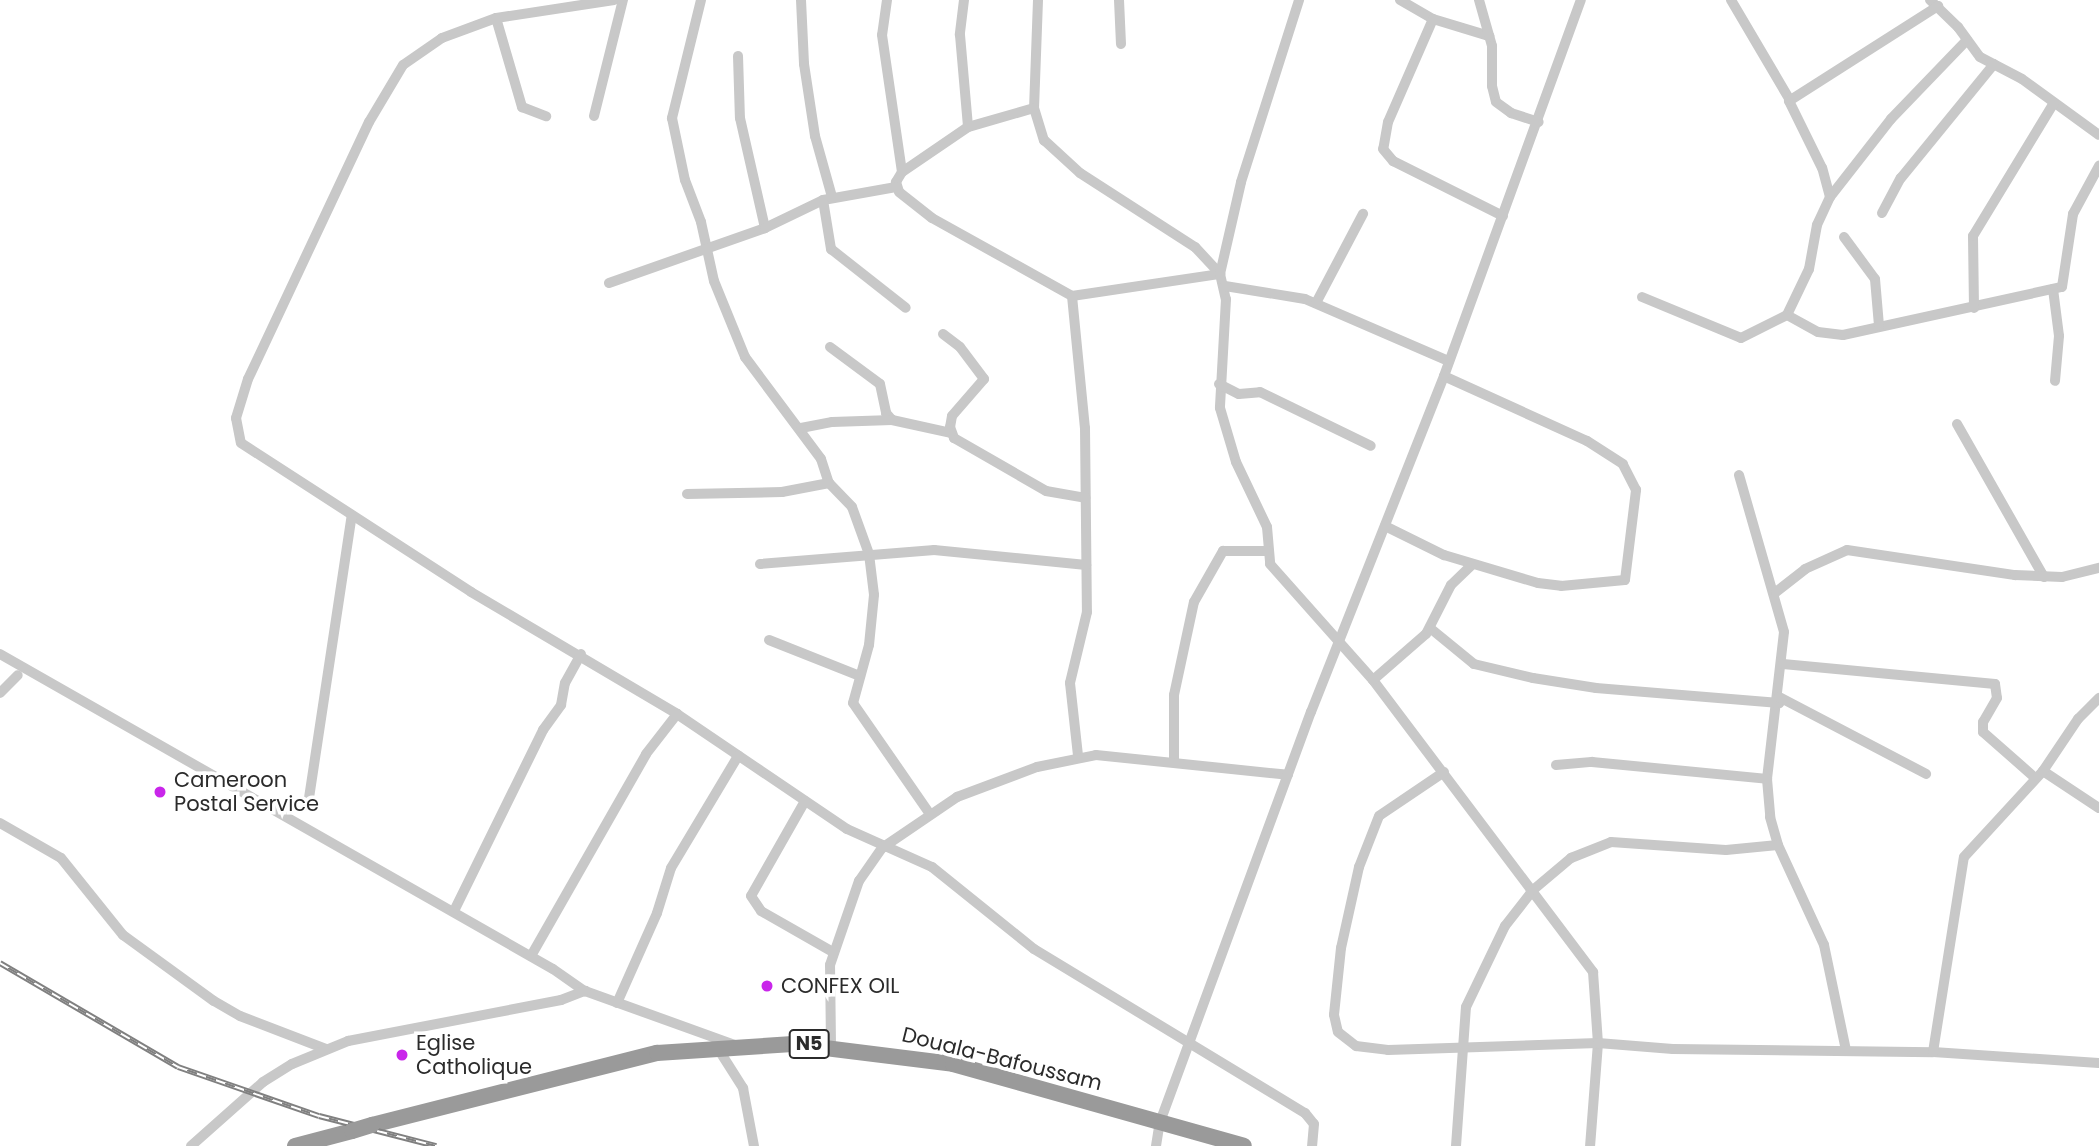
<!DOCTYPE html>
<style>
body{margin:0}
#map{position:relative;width:2099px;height:1146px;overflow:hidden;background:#fff;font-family:Poppins,sans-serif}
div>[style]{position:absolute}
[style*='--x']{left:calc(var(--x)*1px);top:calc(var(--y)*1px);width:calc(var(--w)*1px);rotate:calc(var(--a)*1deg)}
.minor>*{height:10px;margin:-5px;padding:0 5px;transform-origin:5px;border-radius:5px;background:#c8c8c8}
.trunk>*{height:16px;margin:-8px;padding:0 8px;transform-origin:8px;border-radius:8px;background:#9a9a9a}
.rail>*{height:6px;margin-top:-3px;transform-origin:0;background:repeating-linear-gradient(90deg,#fff 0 10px,#808080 0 20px);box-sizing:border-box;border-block:2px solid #808080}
.trunk-bridge>*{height:16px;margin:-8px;padding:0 8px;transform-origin:8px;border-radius:8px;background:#9a9a9a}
.dots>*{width:19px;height:19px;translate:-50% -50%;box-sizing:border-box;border:4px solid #fff;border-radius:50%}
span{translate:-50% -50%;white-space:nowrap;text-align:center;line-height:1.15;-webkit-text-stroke:7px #fff;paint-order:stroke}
.shield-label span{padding:2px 5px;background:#fff;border:2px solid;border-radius:5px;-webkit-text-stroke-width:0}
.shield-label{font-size:19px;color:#2b2b2b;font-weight:700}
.poi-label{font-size:21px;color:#2b2b2b}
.left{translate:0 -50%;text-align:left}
.street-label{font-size:21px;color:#2b2b2b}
</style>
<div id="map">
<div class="minor">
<i style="--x:614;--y:0;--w:119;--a:171.3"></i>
<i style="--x:496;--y:18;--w:58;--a:159.7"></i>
<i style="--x:442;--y:38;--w:47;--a:145.3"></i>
<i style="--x:403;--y:65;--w:66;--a:120.8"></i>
<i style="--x:369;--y:122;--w:284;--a:115.2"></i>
<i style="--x:248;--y:379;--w:41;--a:107.1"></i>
<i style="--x:236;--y:418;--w:25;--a:79"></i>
<i style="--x:241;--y:443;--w:274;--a:32.9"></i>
<i style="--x:471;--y:592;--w:239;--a:30.6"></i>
<i style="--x:677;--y:714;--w:205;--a:34.1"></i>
<i style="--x:847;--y:829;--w:93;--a:24.1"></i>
<i style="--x:932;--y:867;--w:131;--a:38.8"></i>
<i style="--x:1034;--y:949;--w:317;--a:31.2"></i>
<i style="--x:1305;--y:1113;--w:14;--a:51"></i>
<i style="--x:1314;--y:1124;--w:22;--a:95"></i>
<i style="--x:701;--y:0;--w:122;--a:103.8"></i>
<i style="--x:672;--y:118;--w:63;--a:78.2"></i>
<i style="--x:685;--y:180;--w:45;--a:69.1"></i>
<i style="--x:701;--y:222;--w:60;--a:77.6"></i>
<i style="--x:714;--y:281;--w:82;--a:67.8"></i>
<i style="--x:745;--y:357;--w:127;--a:53.3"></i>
<i style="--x:821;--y:459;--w:25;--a:72"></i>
<i style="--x:829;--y:483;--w:33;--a:46"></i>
<i style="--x:852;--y:507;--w:50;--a:70.1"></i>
<i style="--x:869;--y:554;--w:41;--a:83"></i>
<i style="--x:874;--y:595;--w:50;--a:95.7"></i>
<i style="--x:869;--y:645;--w:60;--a:105.4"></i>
<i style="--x:853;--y:703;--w:135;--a:55.3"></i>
<i style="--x:801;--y:0;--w:64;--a:87.3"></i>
<i style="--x:804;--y:64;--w:73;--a:81.3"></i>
<i style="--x:815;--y:136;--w:63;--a:74.4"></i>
<i style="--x:887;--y:0;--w:35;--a:98"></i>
<i style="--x:882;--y:35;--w:138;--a:81.7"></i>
<i style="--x:964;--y:0;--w:35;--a:97"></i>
<i style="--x:960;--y:35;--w:92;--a:85"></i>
<i style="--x:1038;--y:0;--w:108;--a:92.1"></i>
<i style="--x:1034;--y:108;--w:34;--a:73"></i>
<i style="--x:1044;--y:140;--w:49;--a:42.5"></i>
<i style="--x:1080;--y:173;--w:137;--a:32.8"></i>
<i style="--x:1195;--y:247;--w:37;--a:47"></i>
<i style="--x:1220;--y:274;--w:26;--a:77"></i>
<i style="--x:1226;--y:299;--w:109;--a:93.2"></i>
<i style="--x:1220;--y:408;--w:56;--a:73.5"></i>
<i style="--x:1236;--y:462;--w:72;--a:64.5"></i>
<i style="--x:1267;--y:527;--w:37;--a:85"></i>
<i style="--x:1270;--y:564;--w:155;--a:48.4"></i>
<i style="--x:1373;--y:680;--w:366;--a:53"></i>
<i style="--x:1593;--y:972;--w:71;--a:86"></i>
<i style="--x:1598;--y:1043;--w:103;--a:94.4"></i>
<i style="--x:1119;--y:0;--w:44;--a:87.4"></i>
<i style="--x:1400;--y:0;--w:38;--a:30"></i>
<i style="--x:1433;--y:19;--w:59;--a:16.9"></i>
<i style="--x:1479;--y:0;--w:48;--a:74.2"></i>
<i style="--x:1492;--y:46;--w:40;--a:90"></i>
<i style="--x:1492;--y:86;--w:16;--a:76"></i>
<i style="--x:1496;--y:102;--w:19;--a:36"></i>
<i style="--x:1511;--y:113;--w:29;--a:18"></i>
<i style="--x:1731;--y:0;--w:116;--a:59.5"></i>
<i style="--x:1930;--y:0;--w:39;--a:44"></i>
<i style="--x:1958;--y:27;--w:37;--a:54"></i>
<i style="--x:1980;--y:57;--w:47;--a:27.6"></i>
<i style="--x:2022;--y:79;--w:95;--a:36"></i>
<i style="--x:496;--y:18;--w:93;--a:73.7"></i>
<i style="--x:522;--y:107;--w:26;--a:21"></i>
<i style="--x:1433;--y:19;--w:112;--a:113.6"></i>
<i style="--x:1388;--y:122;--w:27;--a:100"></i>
<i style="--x:1383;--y:149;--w:16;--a:50"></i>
<i style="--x:1393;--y:161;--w:123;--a:26.6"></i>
<i style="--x:1967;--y:40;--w:110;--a:133.9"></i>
<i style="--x:1891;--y:119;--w:99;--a:128"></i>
<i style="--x:1830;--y:197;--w:31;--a:115"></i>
<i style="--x:1817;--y:225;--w:45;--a:100.3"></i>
<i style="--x:1809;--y:269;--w:51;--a:115.6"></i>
<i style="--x:1787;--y:315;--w:35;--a:29"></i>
<i style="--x:1818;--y:332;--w:25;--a:7"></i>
<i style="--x:1843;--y:335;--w:224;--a:-12.4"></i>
<i style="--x:2062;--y:287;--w:74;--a:-81.4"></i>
<i style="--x:2073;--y:214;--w:55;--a:-61.6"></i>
<i style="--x:738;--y:56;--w:62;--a:88.2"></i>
<i style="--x:740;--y:118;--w:113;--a:77.2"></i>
<i style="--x:1034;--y:108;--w:69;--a:163.9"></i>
<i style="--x:968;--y:127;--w:80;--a:145.7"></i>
<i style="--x:902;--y:172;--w:12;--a:121"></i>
<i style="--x:896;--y:182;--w:10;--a:73"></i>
<i style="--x:899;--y:192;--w:42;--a:38.2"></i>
<i style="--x:932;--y:218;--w:160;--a:29.1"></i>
<i style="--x:1072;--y:296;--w:150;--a:-8.5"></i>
<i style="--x:1220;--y:274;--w:94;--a:-77.1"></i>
<i style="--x:1241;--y:182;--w:191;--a:-72.3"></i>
<i style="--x:594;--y:116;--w:120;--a:-76"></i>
<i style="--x:896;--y:187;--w:74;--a:169.9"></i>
<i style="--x:823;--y:200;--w:50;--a:80.7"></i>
<i style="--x:831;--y:249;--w:95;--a:38.2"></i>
<i style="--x:1830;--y:197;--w:30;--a:-105"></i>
<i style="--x:1822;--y:168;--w:75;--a:-116.2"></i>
<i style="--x:1789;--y:101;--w:177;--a:-32.5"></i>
<i style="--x:1882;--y:213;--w:40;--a:-62"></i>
<i style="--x:1901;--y:178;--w:147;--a:-50.8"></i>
<i style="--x:1844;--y:237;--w:52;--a:53.6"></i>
<i style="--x:1875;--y:279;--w:47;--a:85.1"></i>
<i style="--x:609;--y:283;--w:165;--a:-19.4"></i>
<i style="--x:765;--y:228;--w:64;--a:-25.8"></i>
<i style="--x:1225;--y:286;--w:81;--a:9.2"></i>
<i style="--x:1305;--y:299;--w:156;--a:23.4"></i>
<i style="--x:2053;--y:289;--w:47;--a:82.7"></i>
<i style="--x:2059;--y:336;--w:45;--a:95.1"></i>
<i style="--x:1072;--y:296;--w:133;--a:84.4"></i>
<i style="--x:1085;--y:428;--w:184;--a:89.4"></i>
<i style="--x:1087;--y:612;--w:73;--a:103.5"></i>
<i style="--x:1070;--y:683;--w:73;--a:83.7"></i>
<i style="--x:1642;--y:297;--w:107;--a:22.5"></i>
<i style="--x:1741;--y:338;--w:51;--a:-26.6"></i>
<i style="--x:1316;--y:303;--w:101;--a:-62.2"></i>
<i style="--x:1974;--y:308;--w:72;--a:-90.8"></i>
<i style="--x:1973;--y:236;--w:156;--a:-58.7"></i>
<i style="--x:943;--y:334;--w:21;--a:37"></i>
<i style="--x:960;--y:347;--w:40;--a:53"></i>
<i style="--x:984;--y:379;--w:49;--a:130.9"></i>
<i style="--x:952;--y:416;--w:11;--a:100"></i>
<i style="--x:950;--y:427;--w:12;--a:70"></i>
<i style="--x:954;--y:438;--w:106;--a:29.9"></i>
<i style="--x:1046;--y:491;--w:40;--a:10"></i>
<i style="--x:830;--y:347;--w:62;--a:36.5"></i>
<i style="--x:880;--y:384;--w:30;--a:78"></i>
<i style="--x:886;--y:413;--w:9;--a:49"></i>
<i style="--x:892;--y:420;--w:60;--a:12.4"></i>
<i style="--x:1219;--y:384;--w:22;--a:27"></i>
<i style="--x:1239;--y:394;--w:21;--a:-5"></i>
<i style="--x:1260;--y:392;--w:123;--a:25.9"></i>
<i style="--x:1957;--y:424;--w:176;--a:60.4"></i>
<i style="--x:801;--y:428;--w:32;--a:-11"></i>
<i style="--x:832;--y:422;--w:60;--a:-1.9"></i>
<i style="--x:1739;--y:475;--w:163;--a:74"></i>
<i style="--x:1784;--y:632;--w:148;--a:96.6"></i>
<i style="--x:1767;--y:779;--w:38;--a:85"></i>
<i style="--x:1770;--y:817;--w:29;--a:74"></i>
<i style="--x:1778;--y:845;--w:110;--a:65.3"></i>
<i style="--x:1824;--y:945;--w:107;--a:78.2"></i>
<i style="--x:687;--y:494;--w:95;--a:-1.2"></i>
<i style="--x:782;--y:492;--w:48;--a:-10.8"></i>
<i style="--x:1385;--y:526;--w:66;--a:26.2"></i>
<i style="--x:1444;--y:555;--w:98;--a:16.6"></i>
<i style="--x:1538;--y:583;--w:23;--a:7"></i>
<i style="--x:1561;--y:586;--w:64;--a:-5.4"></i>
<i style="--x:1625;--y:580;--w:91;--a:-83"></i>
<i style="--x:1636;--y:490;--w:29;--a:-117"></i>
<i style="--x:1623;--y:464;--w:43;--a:-147.4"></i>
<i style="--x:1587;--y:441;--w:157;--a:-155.6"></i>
<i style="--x:760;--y:564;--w:175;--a:-4.6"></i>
<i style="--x:934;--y:550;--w:153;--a:5.6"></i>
<i style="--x:1776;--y:592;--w:37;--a:-38"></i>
<i style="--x:1805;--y:569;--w:46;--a:-24.3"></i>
<i style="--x:1847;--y:550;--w:170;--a:8.5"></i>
<i style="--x:2015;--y:575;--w:47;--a:2.4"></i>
<i style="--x:2062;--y:577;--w:38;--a:-14"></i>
<i style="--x:1430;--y:628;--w:57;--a:39.3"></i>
<i style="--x:1474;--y:664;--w:61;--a:13.3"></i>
<i style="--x:1533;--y:678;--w:64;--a:9"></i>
<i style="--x:1596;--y:688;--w:184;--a:4.7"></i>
<i style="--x:769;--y:640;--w:98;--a:21.6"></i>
<i style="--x:0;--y:654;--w:636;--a:29.67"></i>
<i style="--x:553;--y:969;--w:39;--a:35"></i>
<i style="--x:585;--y:991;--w:159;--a:19.8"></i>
<i style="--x:1783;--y:664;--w:213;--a:5.4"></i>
<i style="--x:1995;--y:684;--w:14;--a:82"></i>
<i style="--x:1997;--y:698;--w:28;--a:120"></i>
<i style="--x:1983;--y:722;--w:10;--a:90"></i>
<i style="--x:1983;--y:732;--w:65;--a:41.3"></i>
<i style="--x:1373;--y:680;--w:70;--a:-41"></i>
<i style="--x:1426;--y:634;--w:55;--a:-63"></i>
<i style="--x:1451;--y:585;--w:29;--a:-44"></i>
<i style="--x:0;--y:693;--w:25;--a:-45"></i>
<i style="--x:1779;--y:697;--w:166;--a:27.6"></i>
<i style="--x:1174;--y:760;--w:65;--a:-90"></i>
<i style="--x:1174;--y:695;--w:95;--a:-77.9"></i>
<i style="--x:1194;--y:602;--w:59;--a:-60.4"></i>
<i style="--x:1223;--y:551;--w:45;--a:0"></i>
<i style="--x:1556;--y:765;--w:36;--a:-5"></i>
<i style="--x:1592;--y:762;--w:176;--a:5.5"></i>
<i style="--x:2043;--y:771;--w:67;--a:33.5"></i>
<i style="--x:1444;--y:772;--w:78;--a:145.9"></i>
<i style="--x:1379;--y:816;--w:55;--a:111.4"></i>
<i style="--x:1359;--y:867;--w:83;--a:102.5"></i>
<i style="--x:1341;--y:948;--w:67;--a:96"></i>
<i style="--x:1334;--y:1015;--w:17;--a:77"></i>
<i style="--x:1338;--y:1032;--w:23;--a:38"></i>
<i style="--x:1356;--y:1046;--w:32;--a:7"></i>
<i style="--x:1388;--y:1050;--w:210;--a:-1.9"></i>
<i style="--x:1598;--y:1043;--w:75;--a:4.6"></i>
<i style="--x:1673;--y:1049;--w:260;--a:0.7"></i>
<i style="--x:1933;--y:1052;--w:166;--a:3.8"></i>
<i style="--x:309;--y:798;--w:286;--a:-81.4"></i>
<i style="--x:805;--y:801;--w:109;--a:119.6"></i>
<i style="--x:751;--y:896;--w:18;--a:56"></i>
<i style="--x:761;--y:911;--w:83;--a:29.7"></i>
<i style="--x:0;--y:823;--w:70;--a:29.8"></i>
<i style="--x:61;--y:858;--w:99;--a:51.2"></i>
<i style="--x:123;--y:935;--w:112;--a:36"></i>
<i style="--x:214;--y:1001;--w:30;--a:30"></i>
<i style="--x:240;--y:1016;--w:92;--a:21"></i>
<i style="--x:454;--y:911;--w:202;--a:-63.8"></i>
<i style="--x:543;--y:730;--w:31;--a:-54"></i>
<i style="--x:561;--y:705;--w:22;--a:-80"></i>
<i style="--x:565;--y:683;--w:33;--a:-61"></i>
<i style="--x:531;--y:956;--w:232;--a:-60.3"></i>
<i style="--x:646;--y:754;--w:51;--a:-52.2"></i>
<i style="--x:617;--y:1003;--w:98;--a:-66"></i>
<i style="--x:657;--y:913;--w:47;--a:-72.7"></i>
<i style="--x:671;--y:868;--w:131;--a:-59.1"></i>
<i style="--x:831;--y:1045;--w:80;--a:-90.7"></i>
<i style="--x:830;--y:965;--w:89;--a:-71"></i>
<i style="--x:859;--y:881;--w:40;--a:-55.1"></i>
<i style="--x:882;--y:848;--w:91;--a:-34.2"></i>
<i style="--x:957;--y:797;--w:85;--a:-20.6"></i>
<i style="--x:1037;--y:767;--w:60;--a:-11.5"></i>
<i style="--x:1096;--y:755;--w:193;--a:5.9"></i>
<i style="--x:717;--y:1047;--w:49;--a:57.6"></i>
<i style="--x:743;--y:1088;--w:59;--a:79.3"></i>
<i style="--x:1933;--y:1052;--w:197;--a:-81"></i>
<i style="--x:1964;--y:857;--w:117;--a:-47.4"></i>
<i style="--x:2043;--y:771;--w:63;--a:-56.1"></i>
<i style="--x:2078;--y:719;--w:30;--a:-45"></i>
<i style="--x:191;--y:1146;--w:96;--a:-41.6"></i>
<i style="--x:263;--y:1082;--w:34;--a:-32"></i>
<i style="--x:292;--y:1064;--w:61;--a:-22.3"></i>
<i style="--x:348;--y:1041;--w:217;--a:-10.9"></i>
<i style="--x:561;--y:1000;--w:26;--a:-21"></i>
<i style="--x:1156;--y:1146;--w:24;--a:-81"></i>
<i style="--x:1160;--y:1122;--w:437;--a:-69.8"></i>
<i style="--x:1311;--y:712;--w:361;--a:-68.4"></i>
<i style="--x:1444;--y:376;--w:400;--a:-70"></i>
<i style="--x:1456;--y:1146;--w:139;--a:-85.9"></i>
<i style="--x:1466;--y:1007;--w:90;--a:-64.3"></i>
<i style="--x:1505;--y:926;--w:46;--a:-52.1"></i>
<i style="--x:1533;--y:890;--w:50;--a:-40.1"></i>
<i style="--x:1571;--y:858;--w:43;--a:-21.8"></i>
<i style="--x:1611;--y:842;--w:115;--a:4"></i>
<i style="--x:1726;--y:850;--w:52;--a:-5.5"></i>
</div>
<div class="trunk">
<i style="--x:372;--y:1125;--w:294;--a:-14.2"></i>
<i style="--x:657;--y:1053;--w:136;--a:-3.8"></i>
<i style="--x:793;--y:1044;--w:161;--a:7.1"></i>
<i style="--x:953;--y:1064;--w:302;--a:15.7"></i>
<i style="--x:295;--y:1146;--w:59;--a:-14.7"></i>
</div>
<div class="rail">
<i style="--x:0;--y:963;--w:206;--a:30.3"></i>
<i style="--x:178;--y:1067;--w:149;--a:19.2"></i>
<i style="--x:319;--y:1116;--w:121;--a:14.4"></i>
</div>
<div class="trunk-bridge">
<i style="--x:352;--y:1131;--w:21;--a:-17"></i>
</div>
<div class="dots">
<i style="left:160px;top:792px;background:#c926ea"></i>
<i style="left:767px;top:986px;background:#c926ea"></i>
<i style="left:402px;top:1055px;background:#c926ea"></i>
</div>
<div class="shield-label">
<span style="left:809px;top:1044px">N5</span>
</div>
<div class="poi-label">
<span class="left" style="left:174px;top:792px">Cameroon<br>Postal Service</span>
<span class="left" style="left:781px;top:986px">CONFEX OIL</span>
<span class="left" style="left:416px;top:1055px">Eglise<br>Catholique</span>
</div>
<div class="street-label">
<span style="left:1002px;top:1059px;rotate:14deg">Douala-Bafoussam</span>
</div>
</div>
